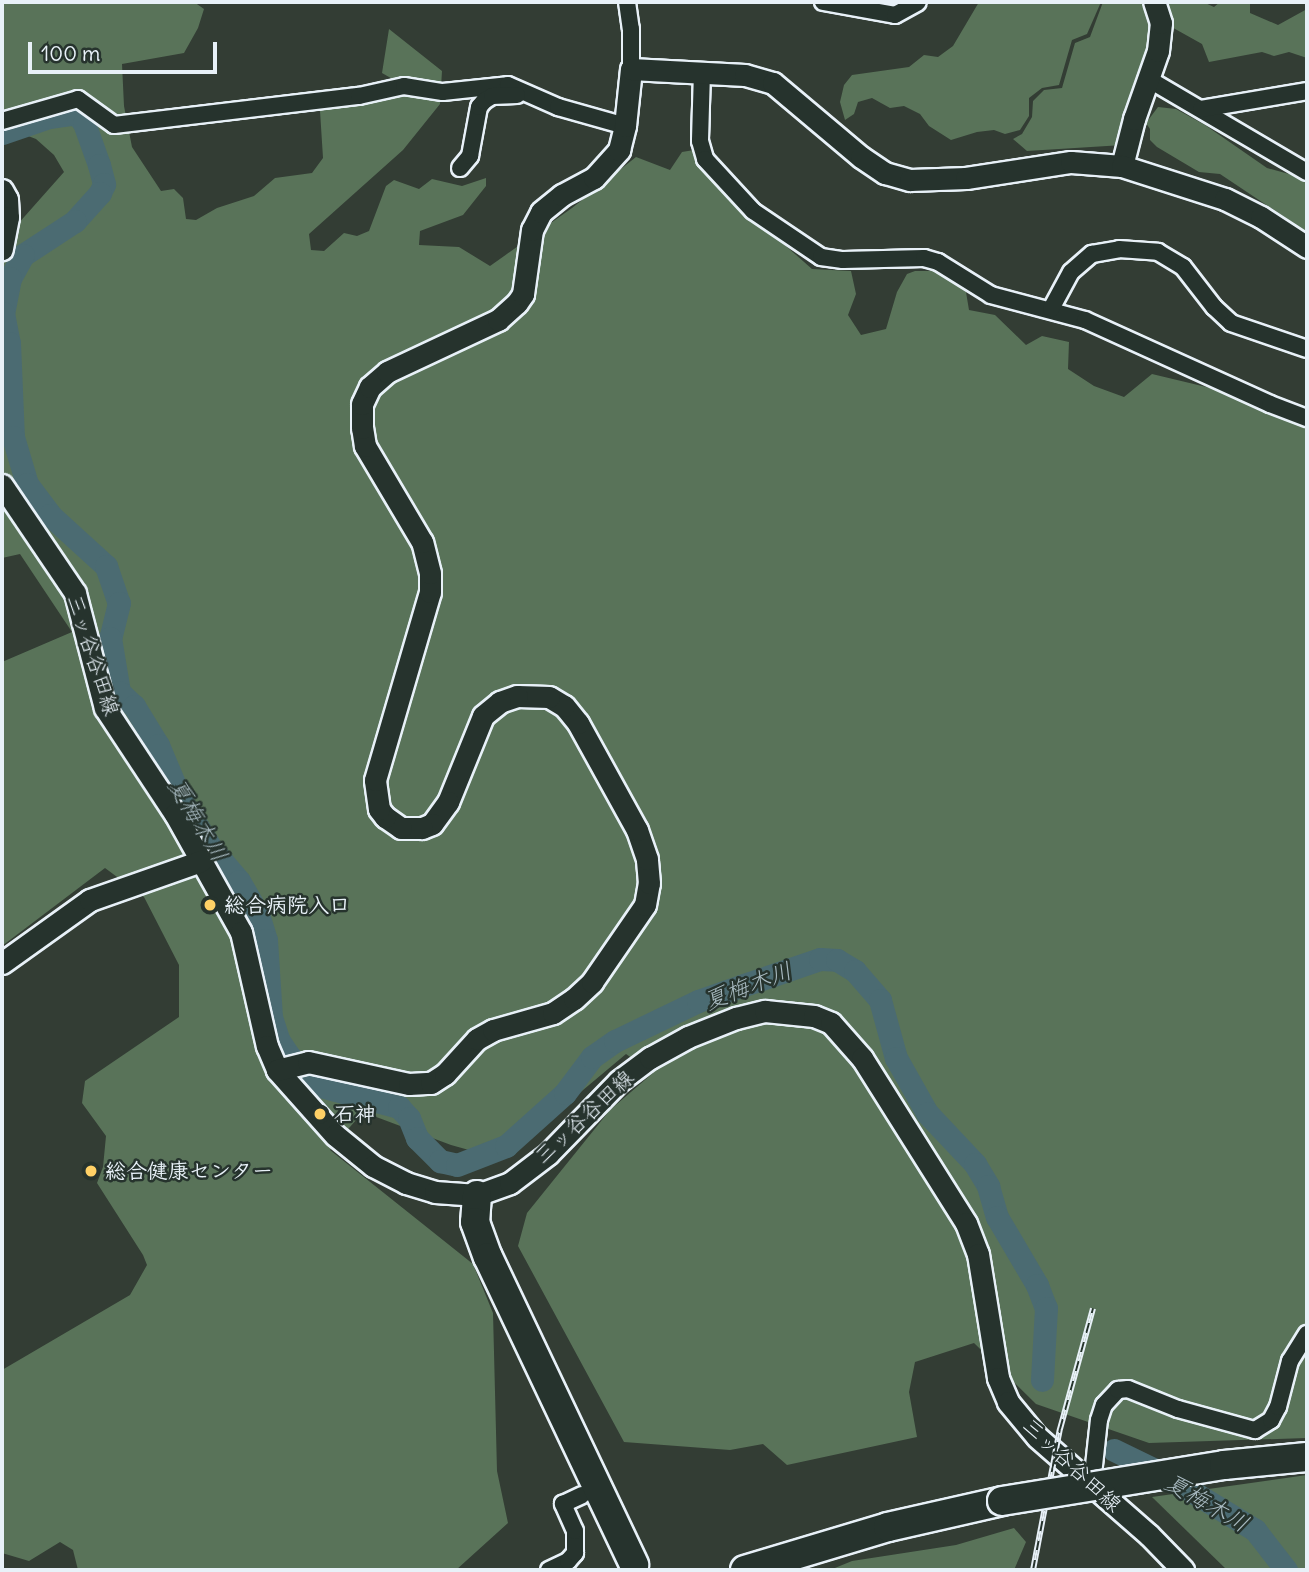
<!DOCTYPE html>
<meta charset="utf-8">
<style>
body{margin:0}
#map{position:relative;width:1309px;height:1572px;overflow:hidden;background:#333d34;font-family:Delius,"Klee One",sans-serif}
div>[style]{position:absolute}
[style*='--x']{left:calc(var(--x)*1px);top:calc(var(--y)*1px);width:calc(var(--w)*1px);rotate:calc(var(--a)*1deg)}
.green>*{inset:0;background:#597359}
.river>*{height:23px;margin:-11.5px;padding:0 11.5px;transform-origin:11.5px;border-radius:11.5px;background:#4b6b72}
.roads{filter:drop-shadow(2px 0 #e8f1f8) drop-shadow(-2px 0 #e8f1f8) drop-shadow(0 2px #e8f1f8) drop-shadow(0 -2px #e8f1f8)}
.street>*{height:16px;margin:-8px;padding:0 8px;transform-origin:8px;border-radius:8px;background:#26332d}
.secondary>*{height:21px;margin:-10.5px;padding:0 10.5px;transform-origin:10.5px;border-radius:10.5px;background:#26332d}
.highway>*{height:28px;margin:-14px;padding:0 14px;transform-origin:14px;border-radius:14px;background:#26332d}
.rail>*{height:6px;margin-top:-3px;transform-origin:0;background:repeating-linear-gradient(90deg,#26332d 0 10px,#e8f1f8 0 20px);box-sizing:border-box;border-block:2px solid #e8f1f8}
.bridges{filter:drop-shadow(2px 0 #e8f1f8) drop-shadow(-2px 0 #e8f1f8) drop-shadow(0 2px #e8f1f8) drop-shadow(0 -2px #e8f1f8)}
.highway-bridge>*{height:28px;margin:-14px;padding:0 14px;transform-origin:14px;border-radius:14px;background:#26332d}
.dots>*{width:19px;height:19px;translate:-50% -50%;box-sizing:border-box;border:4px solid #26332d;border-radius:50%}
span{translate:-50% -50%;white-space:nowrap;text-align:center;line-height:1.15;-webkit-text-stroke:5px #26332d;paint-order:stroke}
.street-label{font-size:21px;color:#e8f1f8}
.poi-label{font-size:21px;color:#e8f1f8;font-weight:700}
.left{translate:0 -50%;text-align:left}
.water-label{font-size:23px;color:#a9bbc2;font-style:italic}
.frame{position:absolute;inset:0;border:4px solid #e8f1f8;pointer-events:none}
.scale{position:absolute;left:28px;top:42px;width:189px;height:32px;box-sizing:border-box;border:4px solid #e8f1f8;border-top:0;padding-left:9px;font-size:21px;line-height:24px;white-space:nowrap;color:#e8f1f8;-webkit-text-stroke:5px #26332d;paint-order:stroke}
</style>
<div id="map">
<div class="green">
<i style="clip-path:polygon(2px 2px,194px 2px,204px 9px,198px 28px,184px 53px,122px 64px,124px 106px,132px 147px,161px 191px,174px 189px,183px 198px,186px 219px,196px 220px,217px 208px,254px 196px,275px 178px,312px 173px,323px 158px,320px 111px,326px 104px,395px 97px,396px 81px,382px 73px,389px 29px,442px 71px,440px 104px,403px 150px,309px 234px,311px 250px,324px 251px,344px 233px,357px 236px,369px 231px,386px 186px,394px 180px,419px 189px,432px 179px,462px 186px,486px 178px,486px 186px,463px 215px,420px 231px,419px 245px,459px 247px,490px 266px,572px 208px,636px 157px,670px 170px,682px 152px,694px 150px,703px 169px,739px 210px,761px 224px,812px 269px,851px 271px,856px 294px,848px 315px,861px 335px,886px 329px,897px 292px,907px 274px,915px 271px,937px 271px,966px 292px,969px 310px,995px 315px,1026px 345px,1042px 336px,1069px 342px,1068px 369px,1094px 386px,1124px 397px,1152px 374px,1223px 391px,1307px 424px,1307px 1438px,1149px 1443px,1036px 1404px,974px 1343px,915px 1362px,909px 1392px,917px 1437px,787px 1465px,763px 1444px,730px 1450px,624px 1442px,518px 1246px,527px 1213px,610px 1110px,653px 1073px,626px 1054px,501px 1159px,451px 1145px,363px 1112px,330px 1150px,473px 1264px,493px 1313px,497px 1471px,508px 1523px,456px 1570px,78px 1570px,73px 1550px,60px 1542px,29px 1561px,2px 1553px,2px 1370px,130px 1295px,147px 1265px,143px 1255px,97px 1183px,103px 1167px,106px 1136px,82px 1103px,85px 1081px,179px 1017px,179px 965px,144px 897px,105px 868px,2px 946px,2px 662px,72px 632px,20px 554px,2px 558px,2px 222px,17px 225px,64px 172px,54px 155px,36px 139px,2px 126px)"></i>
<i style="clip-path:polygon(979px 2px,1101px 2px,1087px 34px,1072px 40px,1059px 85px,1042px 88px,1029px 98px,1029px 116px,1020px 130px,1005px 134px,994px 130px,977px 132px,951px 140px,929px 126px,920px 114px,904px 106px,890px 108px,872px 98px,858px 102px,854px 114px,845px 120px,840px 102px,844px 85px,852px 75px,909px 67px,924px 55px,938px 57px,953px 46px)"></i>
<i style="clip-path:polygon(1103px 2px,1146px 2px,1155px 25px,1123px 145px,1027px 151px,1013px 139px,1022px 134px,1032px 117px,1033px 101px,1044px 90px,1062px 88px,1075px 43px,1090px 37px)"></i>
<i style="clip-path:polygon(1163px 2px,1203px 2px,1214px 7px,1220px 2px,1250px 2px,1250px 13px,1278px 25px,1307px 9px,1307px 58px,1289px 52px,1274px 56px,1262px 52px,1209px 62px,1202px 44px,1168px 25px)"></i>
<i style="clip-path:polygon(1158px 107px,1176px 109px,1205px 125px,1267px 168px,1307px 179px,1307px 232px,1220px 174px,1199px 172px,1157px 147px,1150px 140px,1150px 129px,1146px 123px)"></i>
<i style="clip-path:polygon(1307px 1475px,1307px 1570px,1227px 1570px,1152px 1497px)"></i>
<i style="clip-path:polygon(1014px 1528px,1026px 1542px,1014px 1570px,830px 1570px,852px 1561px,956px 1545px)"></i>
</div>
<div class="river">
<i style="--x:2;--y:133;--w:50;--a:-18.8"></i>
<i style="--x:49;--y:117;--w:27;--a:-8"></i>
<i style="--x:76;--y:113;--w:13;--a:51"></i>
<i style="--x:84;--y:123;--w:45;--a:70.3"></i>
<i style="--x:99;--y:165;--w:20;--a:75"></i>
<i style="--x:104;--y:184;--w:10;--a:114"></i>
<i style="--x:100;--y:193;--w:38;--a:132"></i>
<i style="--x:75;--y:221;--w:62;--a:146.8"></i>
<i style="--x:23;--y:255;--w:26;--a:119"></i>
<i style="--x:10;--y:278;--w:36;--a:101"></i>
<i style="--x:3;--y:313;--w:31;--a:79"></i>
<i style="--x:9;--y:343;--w:94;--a:87.6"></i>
<i style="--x:13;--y:437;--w:49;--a:73.4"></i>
<i style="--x:27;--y:484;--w:39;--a:53"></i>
<i style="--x:50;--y:515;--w:76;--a:42.3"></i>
<i style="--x:106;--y:566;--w:39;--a:71"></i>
<i style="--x:119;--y:603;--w:36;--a:104"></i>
<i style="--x:110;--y:638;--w:55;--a:80.5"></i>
<i style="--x:119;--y:692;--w:21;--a:43"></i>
<i style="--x:134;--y:706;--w:46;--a:58.4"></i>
<i style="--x:158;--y:745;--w:62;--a:67.2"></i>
<i style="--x:182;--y:802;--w:54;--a:57.8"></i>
<i style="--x:211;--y:848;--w:43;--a:49.7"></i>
<i style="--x:239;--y:881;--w:38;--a:60"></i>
<i style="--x:258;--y:914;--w:27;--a:73"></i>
<i style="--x:266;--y:940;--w:77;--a:86.3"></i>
<i style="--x:271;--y:1017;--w:25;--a:72"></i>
<i style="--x:279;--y:1041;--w:18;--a:56"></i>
<i style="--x:289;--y:1056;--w:43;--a:44.1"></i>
<i style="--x:320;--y:1086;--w:82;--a:14.9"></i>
<i style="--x:399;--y:1107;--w:15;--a:48"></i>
<i style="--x:409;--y:1118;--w:22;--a:68"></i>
<i style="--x:417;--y:1138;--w:33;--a:45"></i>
<i style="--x:440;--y:1161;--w:17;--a:13"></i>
<i style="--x:457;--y:1165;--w:53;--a:-21.2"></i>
<i style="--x:506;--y:1146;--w:79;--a:-41.9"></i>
<i style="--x:565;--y:1093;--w:45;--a:-53.1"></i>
<i style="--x:592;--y:1057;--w:28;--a:-35"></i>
<i style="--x:615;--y:1041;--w:92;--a:-25.7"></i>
<i style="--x:698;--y:1001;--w:46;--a:-19.2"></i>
<i style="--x:741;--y:986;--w:83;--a:-18.9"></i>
<i style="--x:820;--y:959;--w:17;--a:3"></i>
<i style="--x:837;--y:960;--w:21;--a:31"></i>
<i style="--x:855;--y:971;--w:38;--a:49"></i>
<i style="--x:880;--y:1000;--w:60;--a:74.6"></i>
<i style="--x:896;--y:1058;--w:63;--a:60.6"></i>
<i style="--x:927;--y:1113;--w:70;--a:46.7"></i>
<i style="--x:975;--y:1164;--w:26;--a:59"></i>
<i style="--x:988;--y:1186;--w:32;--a:74"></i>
<i style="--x:997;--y:1217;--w:79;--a:59.5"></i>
<i style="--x:1037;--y:1285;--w:25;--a:69"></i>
<i style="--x:1046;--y:1308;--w:72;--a:93.2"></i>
<i style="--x:1114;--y:1450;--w:55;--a:26.1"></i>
<i style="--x:1163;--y:1474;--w:108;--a:31.3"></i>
<i style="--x:1255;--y:1530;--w:51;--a:52.2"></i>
</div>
<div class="roads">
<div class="street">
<i style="--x:627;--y:2;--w:27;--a:82"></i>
<i style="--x:631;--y:29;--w:40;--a:90"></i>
<i style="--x:823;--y:2;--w:73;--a:10.2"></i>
<i style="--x:895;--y:15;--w:26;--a:-29"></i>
<i style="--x:702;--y:72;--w:69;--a:91.7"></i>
<i style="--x:700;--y:141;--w:19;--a:74"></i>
<i style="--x:705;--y:159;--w:71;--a:47.3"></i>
<i style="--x:753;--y:211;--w:82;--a:34.1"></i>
<i style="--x:821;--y:257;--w:22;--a:8"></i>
<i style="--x:843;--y:260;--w:81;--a:-1.4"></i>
<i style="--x:924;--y:258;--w:15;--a:16"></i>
<i style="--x:938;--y:262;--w:62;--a:31.9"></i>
<i style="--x:991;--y:295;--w:97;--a:14.9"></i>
<i style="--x:1085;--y:320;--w:203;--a:24.4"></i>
<i style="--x:1270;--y:404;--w:40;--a:21"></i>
<i style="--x:1150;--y:80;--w:182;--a:30.4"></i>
<i style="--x:1201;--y:109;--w:108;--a:-9.6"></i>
<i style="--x:2;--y:121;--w:79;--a:-16.1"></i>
<i style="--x:78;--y:99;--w:44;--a:35.8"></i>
<i style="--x:114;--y:125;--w:247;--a:-6.8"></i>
<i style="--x:359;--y:96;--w:46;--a:-12.5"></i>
<i style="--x:404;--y:86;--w:39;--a:9"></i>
<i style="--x:443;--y:92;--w:65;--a:-6.1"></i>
<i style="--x:508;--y:85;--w:55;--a:23.7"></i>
<i style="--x:558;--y:107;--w:70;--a:15.8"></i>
<i style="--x:460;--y:168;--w:16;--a:-50"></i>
<i style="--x:470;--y:156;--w:50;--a:-79.6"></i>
<i style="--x:479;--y:107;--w:8;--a:-50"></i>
<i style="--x:484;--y:101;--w:9;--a:-32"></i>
<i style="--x:492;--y:96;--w:25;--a:-2"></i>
<i style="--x:1051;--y:309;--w:42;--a:-61.6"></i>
<i style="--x:1071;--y:272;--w:28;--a:-41"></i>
<i style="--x:1092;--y:254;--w:27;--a:-10"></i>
<i style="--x:1119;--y:249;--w:39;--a:4"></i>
<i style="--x:1158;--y:252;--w:29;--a:31"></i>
<i style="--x:1183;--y:267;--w:51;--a:52.2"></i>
<i style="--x:1214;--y:307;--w:23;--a:43"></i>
<i style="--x:1231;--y:323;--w:80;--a:18.9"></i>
<i style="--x:1092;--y:1484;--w:64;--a:-83.8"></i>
<i style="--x:1099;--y:1420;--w:16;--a:-72"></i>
<i style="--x:1104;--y:1405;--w:21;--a:-47"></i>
<i style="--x:1118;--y:1390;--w:10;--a:-6"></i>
<i style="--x:1128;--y:1389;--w:54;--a:21.8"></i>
<i style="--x:1178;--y:1409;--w:80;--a:15.3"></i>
<i style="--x:1255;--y:1430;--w:19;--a:-32"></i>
<i style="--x:1271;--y:1420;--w:15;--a:-62"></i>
<i style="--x:1278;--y:1407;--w:48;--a:-75.4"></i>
<i style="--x:1290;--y:1361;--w:32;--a:-58"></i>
<i style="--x:549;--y:1570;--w:21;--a:-25"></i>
<i style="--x:568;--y:1561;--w:11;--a:-49"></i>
<i style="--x:575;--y:1553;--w:22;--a:-90"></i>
<i style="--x:575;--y:1531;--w:30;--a:-114"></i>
<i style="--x:563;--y:1504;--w:21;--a:-25"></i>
</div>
<div class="secondary">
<i style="--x:1122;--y:166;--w:49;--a:-75.7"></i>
<i style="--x:1134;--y:119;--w:72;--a:-70.6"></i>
<i style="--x:1158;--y:51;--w:28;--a:-84"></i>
<i style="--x:1161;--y:23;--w:22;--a:-108"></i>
<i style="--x:2;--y:190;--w:10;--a:61"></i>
<i style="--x:7;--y:199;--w:18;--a:87"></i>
<i style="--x:8;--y:217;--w:33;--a:101"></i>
<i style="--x:2;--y:485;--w:130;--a:55.9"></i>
<i style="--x:75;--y:593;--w:119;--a:75.4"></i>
<i style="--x:105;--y:708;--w:127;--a:56.6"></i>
<i style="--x:175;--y:814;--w:135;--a:60.8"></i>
<i style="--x:241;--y:932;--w:117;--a:77.2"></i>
<i style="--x:267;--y:1046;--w:26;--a:67"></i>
<i style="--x:277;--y:1070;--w:87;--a:48.3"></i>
<i style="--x:335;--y:1135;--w:49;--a:39.2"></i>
<i style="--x:373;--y:1166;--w:37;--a:27"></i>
<i style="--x:406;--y:1183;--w:30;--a:17"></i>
<i style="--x:435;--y:1192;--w:42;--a:4.1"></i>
<i style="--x:477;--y:1195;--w:35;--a:-20"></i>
<i style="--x:510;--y:1183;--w:48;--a:-37.3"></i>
<i style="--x:548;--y:1154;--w:102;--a:-45.8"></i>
<i style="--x:619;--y:1081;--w:39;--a:-37"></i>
<i style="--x:650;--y:1058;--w:43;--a:-28.9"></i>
<i style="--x:688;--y:1037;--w:52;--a:-21.6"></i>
<i style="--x:736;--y:1018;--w:30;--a:-14"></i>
<i style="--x:765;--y:1011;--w:49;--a:5.8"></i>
<i style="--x:814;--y:1016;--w:18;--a:22"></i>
<i style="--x:831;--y:1023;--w:47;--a:48.5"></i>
<i style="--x:862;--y:1058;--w:195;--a:57.8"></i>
<i style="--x:966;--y:1223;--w:33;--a:69"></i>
<i style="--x:978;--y:1254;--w:126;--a:80.8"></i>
<i style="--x:998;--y:1378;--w:26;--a:67"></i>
<i style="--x:1008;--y:1402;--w:45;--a:50.4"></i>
<i style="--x:1037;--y:1437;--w:149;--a:41.2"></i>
<i style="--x:1149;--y:1535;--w:49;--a:45.8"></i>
<i style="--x:2;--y:963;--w:108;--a:-35.6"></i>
<i style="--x:90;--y:900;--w:118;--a:-19.4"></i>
<i style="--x:277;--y:1070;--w:32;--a:-14"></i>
<i style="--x:308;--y:1062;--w:103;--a:12.3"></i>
<i style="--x:409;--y:1084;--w:22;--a:-3"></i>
<i style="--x:431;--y:1083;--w:17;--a:-33"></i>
<i style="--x:445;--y:1074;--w:47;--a:-47.6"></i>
<i style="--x:477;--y:1039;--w:18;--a:-29"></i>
<i style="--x:493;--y:1030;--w:62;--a:-15.8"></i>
<i style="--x:553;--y:1013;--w:25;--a:-34"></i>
<i style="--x:574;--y:999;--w:25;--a:-43"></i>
<i style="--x:592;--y:982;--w:93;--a:-55.5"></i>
<i style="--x:645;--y:905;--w:22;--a:-80"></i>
<i style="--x:649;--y:883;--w:24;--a:-95"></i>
<i style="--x:647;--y:859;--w:31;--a:-109"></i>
<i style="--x:637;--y:830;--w:122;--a:-118.9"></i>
<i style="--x:578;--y:723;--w:22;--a:-129"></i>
<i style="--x:564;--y:706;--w:17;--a:-149"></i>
<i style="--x:549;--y:697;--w:32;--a:-178"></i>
<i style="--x:517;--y:696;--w:18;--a:161"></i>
<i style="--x:500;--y:702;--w:22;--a:141"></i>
<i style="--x:483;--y:716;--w:93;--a:112.1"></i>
<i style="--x:448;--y:802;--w:27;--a:126"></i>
<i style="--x:432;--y:824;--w:11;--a:158"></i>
<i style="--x:422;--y:828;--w:21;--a:180"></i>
<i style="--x:401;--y:828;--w:19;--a:-145"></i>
<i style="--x:385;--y:817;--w:10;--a:-127"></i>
<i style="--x:379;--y:809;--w:29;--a:-98"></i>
<i style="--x:375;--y:780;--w:196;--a:-73.7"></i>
<i style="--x:430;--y:592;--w:19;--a:-90"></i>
<i style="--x:430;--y:573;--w:32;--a:-104"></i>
<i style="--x:422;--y:542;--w:112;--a:-120.7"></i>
<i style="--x:365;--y:446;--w:18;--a:-99"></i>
<i style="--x:362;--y:428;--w:24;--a:-90"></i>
<i style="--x:362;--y:404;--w:19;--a:-65"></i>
<i style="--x:370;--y:387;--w:23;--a:-41"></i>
<i style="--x:387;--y:372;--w:123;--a:-25.1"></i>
<i style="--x:498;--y:320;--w:25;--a:-42"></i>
<i style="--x:517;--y:303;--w:11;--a:-56"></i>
<i style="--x:523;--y:294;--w:65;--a:-82"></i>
<i style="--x:532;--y:230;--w:20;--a:-63"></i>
<i style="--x:541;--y:212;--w:27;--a:-39"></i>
<i style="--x:562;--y:195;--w:36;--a:-28"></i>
<i style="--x:594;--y:178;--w:38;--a:-48"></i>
<i style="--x:619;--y:150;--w:25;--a:-76"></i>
<i style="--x:625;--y:126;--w:57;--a:-84"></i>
<i style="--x:631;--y:69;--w:114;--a:3"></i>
<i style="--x:745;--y:75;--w:29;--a:16"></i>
<i style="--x:773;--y:83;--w:115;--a:40.1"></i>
<i style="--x:861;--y:157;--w:29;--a:34"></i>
<i style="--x:885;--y:173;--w:26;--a:16"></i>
<i style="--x:910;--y:180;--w:56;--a:-2"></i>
<i style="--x:966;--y:178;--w:106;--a:-8.7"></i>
<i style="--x:1071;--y:162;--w:51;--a:4.5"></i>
<i style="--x:1122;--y:166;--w:108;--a:17.8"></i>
<i style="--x:1225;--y:199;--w:40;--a:26.6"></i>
<i style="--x:1261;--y:217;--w:55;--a:33.1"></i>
</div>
<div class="highway">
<i style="--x:477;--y:1195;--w:27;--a:94"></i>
<i style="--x:475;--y:1222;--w:37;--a:70"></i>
<i style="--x:488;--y:1257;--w:341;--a:64.6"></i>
<i style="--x:745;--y:1570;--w:149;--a:-16.7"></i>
<i style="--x:888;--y:1527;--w:117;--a:-12.8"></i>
</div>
</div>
<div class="rail">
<i style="--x:1033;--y:1570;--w:144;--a:-79.2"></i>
<i style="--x:1060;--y:1429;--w:125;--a:-74.7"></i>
</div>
<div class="bridges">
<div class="highway-bridge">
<i style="--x:1002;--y:1501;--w:225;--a:-9.2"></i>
<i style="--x:1224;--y:1465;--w:83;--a:-5.5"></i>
</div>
</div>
<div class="dots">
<i style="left:210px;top:905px;background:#ffd166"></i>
<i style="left:320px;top:1114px;background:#ffd166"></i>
<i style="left:91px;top:1171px;background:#ffd166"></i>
</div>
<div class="street-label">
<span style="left:93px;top:655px;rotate:72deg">三ッ谷谷田線</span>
<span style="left:584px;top:1117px;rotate:-43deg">三ッ谷谷田線</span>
<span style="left:1072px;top:1465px;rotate:43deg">三ッ谷谷田線</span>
</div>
<div class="poi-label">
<span class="left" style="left:224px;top:905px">総合病院入口</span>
<span class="left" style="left:334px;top:1114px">石神</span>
<span class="left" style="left:105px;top:1171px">総合健康センター</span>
</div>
<div class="water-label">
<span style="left:198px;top:820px;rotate:59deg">夏梅木川</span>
<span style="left:748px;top:986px;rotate:-21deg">夏梅木川</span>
<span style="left:1207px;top:1503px;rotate:30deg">夏梅木川</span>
</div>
<div class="frame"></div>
<div class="scale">100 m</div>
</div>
